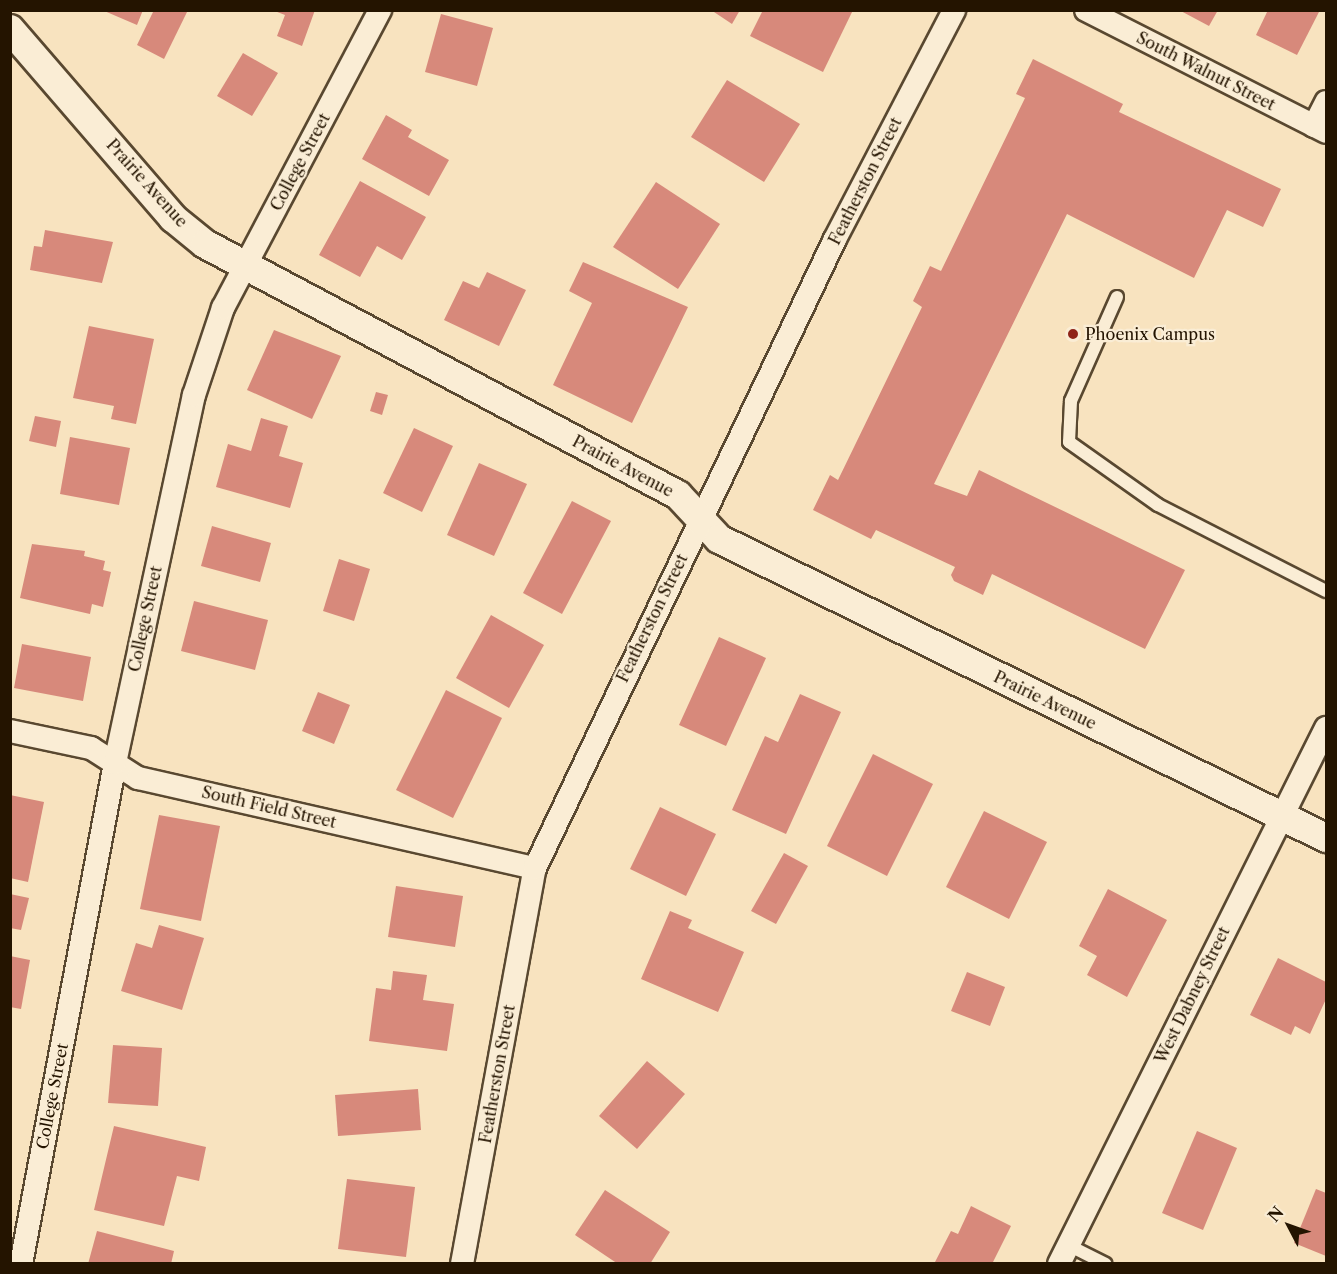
<!DOCTYPE html>
<style>
body{margin:0}
#map{position:relative;width:1337px;height:1274px;overflow:hidden;background:#f8e3bf;font-family:"Libre Caslon Text",serif}
div>[style]{position:absolute}
[style*='--x']{left:calc(var(--x)*1px);top:calc(var(--y)*1px);width:calc(var(--w)*1px);rotate:calc(var(--a)*1deg)}
.building>*{inset:0;background:#d7897b}
.roads{filter:drop-shadow(2px 0 #594830) drop-shadow(-2px 0 #594830) drop-shadow(0 2px #594830) drop-shadow(0 -2px #594830)}
.service>*{height:12px;margin:-6px;padding:0 6px;transform-origin:6px;border-radius:6px;background:#faedd5}
.minor>*{height:22px;margin:-11px;padding:0 11px;transform-origin:11px;border-radius:11px;background:#faedd5}
.tertiary>*{height:28px;margin:-14px;padding:0 14px;transform-origin:14px;border-radius:14px;background:#faedd5}
.dots>*{width:16px;height:16px;translate:-50% -50%;box-sizing:border-box;border:3px solid #faedd5;border-radius:50%}
span{translate:-50% -50%;white-space:nowrap;text-align:center;line-height:1.15;-webkit-text-stroke:4.5px #faedd5;paint-order:stroke}
.street-label{font-size:16px;color:#241400}
.poi-label{font-size:16px;color:#241400}
.left{translate:0 -50%;text-align:left}
.frame{position:absolute;inset:0;border:12px solid #241400;pointer-events:none}
.north{position:absolute;left:1259px;top:1196px;width:60px;height:60px;-webkit-text-stroke:4px #faedd5;paint-order:stroke;rotate:311deg;font-size:16px;font-weight:700;line-height:24px;text-align:center;color:#241400}
.north::after{content:'';display:block;margin:auto;width:21px;height:27px;background:#241400;clip-path:polygon(50% 0,100% 100%,50% 72%,0 100%)}
</style>
<div id="map">
<div class="building">
<i style="clip-path:polygon(102px 10px,143px 10px,137px 25px)"></i>
<i style="clip-path:polygon(154px 10px,188px 10px,164px 59px,137px 45px)"></i>
<i style="clip-path:polygon(315px 10px,302px 46px,277px 36px,285px 15px,272px 10px)"></i>
<i style="clip-path:polygon(711px 10px,740px 10px,732px 24px)"></i>
<i style="clip-path:polygon(763px 10px,853px 10px,823px 72px,750px 36px)"></i>
<i style="clip-path:polygon(1179px 10px,1218px 10px,1209px 26px)"></i>
<i style="clip-path:polygon(1268px 10px,1320px 10px,1297px 55px,1256px 35px)"></i>
<i style="clip-path:polygon(441px 14px,493px 28px,477px 86px,425px 72px)"></i>
<i style="clip-path:polygon(243px 53px,278px 73px,252px 116px,217px 96px)"></i>
<i style="clip-path:polygon(1033px 59px,1123px 104px,1119px 112px,1281px 189px,1263px 227px,1227px 210px,1194px 278px,1067px 214px,934px 484px,967px 496px,979px 470px,1185px 570px,1145px 649px,992px 574px,983px 595px,954px 581px,951px 575px,955px 567px,876px 530px,871px 539px,813px 510px,830px 475px,838px 480px,922px 307px,913px 301px,930px 266px,941px 271px,1025px 98px,1016px 94px)"></i>
<i style="clip-path:polygon(727px 80px,800px 124px,764px 182px,691px 137px)"></i>
<i style="clip-path:polygon(386px 115px,412px 130px,408px 137px,449px 160px,429px 196px,362px 159px)"></i>
<i style="clip-path:polygon(360px 181px,426px 217px,402px 260px,377px 246px,360px 277px,319px 255px)"></i>
<i style="clip-path:polygon(656px 182px,720px 224px,678px 289px,613px 247px)"></i>
<i style="clip-path:polygon(45px 230px,113px 242px,102px 283px,30px 270px,34px 246px,42px 247px)"></i>
<i style="clip-path:polygon(583px 262px,688px 307px,632px 423px,553px 385px,592px 303px,569px 291px)"></i>
<i style="clip-path:polygon(487px 272px,526px 290px,499px 346px,444px 320px,463px 281px,479px 288px)"></i>
<i style="clip-path:polygon(89px 326px,154px 339px,136px 424px,111px 419px,114px 406px,73px 398px)"></i>
<i style="clip-path:polygon(274px 330px,341px 356px,312px 419px,247px 390px)"></i>
<i style="clip-path:polygon(376px 392px,388px 395px,382px 415px,370px 411px)"></i>
<i style="clip-path:polygon(35px 416px,61px 421px,56px 447px,29px 441px)"></i>
<i style="clip-path:polygon(261px 418px,288px 426px,279px 456px,303px 463px,290px 508px,216px 487px,228px 444px,251px 451px)"></i>
<i style="clip-path:polygon(414px 428px,453px 446px,422px 512px,383px 493px)"></i>
<i style="clip-path:polygon(70px 437px,130px 448px,119px 505px,60px 494px)"></i>
<i style="clip-path:polygon(479px 463px,527px 484px,494px 556px,447px 535px)"></i>
<i style="clip-path:polygon(572px 501px,611px 521px,562px 614px,523px 593px)"></i>
<i style="clip-path:polygon(212px 526px,271px 543px,260px 582px,201px 566px)"></i>
<i style="clip-path:polygon(32px 544px,85px 551px,84px 556px,105px 561px,103px 570px,111px 572px,103px 607px,92px 604px,90px 614px,20px 598px)"></i>
<i style="clip-path:polygon(339px 559px,370px 569px,354px 621px,323px 611px)"></i>
<i style="clip-path:polygon(194px 601px,268px 620px,255px 670px,181px 651px)"></i>
<i style="clip-path:polygon(491px 615px,544px 645px,509px 708px,456px 678px)"></i>
<i style="clip-path:polygon(719px 637px,766px 658px,726px 746px,679px 725px)"></i>
<i style="clip-path:polygon(22px 644px,91px 657px,83px 701px,14px 688px)"></i>
<i style="clip-path:polygon(446px 690px,502px 718px,453px 818px,396px 790px)"></i>
<i style="clip-path:polygon(318px 692px,350px 705px,334px 744px,302px 731px)"></i>
<i style="clip-path:polygon(800px 694px,841px 712px,786px 834px,732px 810px,765px 736px,778px 742px)"></i>
<i style="clip-path:polygon(873px 754px,933px 784px,887px 876px,827px 846px)"></i>
<i style="clip-path:polygon(10px 795px,44px 802px,28px 882px,10px 878px)"></i>
<i style="clip-path:polygon(660px 807px,716px 834px,686px 896px,630px 869px)"></i>
<i style="clip-path:polygon(984px 811px,1047px 842px,1009px 919px,946px 887px)"></i>
<i style="clip-path:polygon(159px 815px,220px 826px,201px 921px,140px 909px)"></i>
<i style="clip-path:polygon(784px 853px,808px 866px,776px 924px,751px 911px)"></i>
<i style="clip-path:polygon(396px 886px,463px 896px,455px 947px,388px 937px)"></i>
<i style="clip-path:polygon(1108px 889px,1167px 920px,1127px 997px,1087px 975px,1097px 956px,1079px 946px)"></i>
<i style="clip-path:polygon(10px 894px,29px 898px,21px 930px,10px 928px)"></i>
<i style="clip-path:polygon(670px 911px,692px 920px,688px 928px,744px 952px,718px 1012px,641px 979px)"></i>
<i style="clip-path:polygon(159px 925px,204px 938px,182px 1010px,121px 991px,136px 943px,152px 948px)"></i>
<i style="clip-path:polygon(10px 956px,30px 960px,21px 1009px,10px 1007px)"></i>
<i style="clip-path:polygon(1278px 958px,1326px 982px,1326px 999px,1310px 1034px,1295px 1026px,1291px 1035px,1250px 1015px)"></i>
<i style="clip-path:polygon(393px 971px,427px 975px,423px 1000px,454px 1004px,447px 1051px,369px 1041px,376px 988px,391px 990px)"></i>
<i style="clip-path:polygon(967px 972px,1005px 987px,990px 1026px,951px 1011px)"></i>
<i style="clip-path:polygon(113px 1045px,162px 1048px,158px 1106px,108px 1103px)"></i>
<i style="clip-path:polygon(647px 1061px,685px 1094px,637px 1149px,599px 1116px)"></i>
<i style="clip-path:polygon(418px 1089px,421px 1130px,338px 1136px,335px 1095px)"></i>
<i style="clip-path:polygon(114px 1126px,206px 1147px,199px 1181px,177px 1176px,164px 1226px,94px 1210px)"></i>
<i style="clip-path:polygon(1197px 1131px,1237px 1148px,1203px 1230px,1162px 1213px)"></i>
<i style="clip-path:polygon(347px 1179px,415px 1187px,406px 1257px,338px 1249px)"></i>
<i style="clip-path:polygon(1316px 1189px,1326px 1193px,1326px 1256px,1294px 1243px)"></i>
<i style="clip-path:polygon(605px 1190px,670px 1232px,650px 1264px,618px 1264px,575px 1235px)"></i>
<i style="clip-path:polygon(971px 1206px,1011px 1226px,992px 1264px,935px 1262px,951px 1231px,958px 1234px)"></i>
<i style="clip-path:polygon(97px 1231px,174px 1251px,171px 1264px,88px 1264px)"></i>
</div>
<div class="roads">
<div class="service">
<i style="--x:1117;--y:297;--w:114;--a:113.9"></i>
<i style="--x:1071;--y:401;--w:41;--a:92.8"></i>
<i style="--x:1069;--y:442;--w:109;--a:35.3"></i>
<i style="--x:1158;--y:505;--w:189;--a:27.1"></i>
<i style="--x:1068;--y:1245;--w:42;--a:26.6"></i>
</div>
<div class="minor">
<i style="--x:1086;--y:10;--w:269;--a:26.9"></i>
<i style="--x:1314;--y:126;--w:27;--a:-63"></i>
<i style="--x:10;--y:731;--w:83;--a:11.9"></i>
<i style="--x:91;--y:748;--w:56;--a:32.6"></i>
<i style="--x:138;--y:778;--w:407;--a:12.8"></i>
<i style="--x:21;--y:1264;--w:510;--a:-79.37"></i>
<i style="--x:115;--y:763;--w:376;--a:-77.9"></i>
<i style="--x:194;--y:395;--w:92;--a:-71.6"></i>
<i style="--x:223;--y:308;--w:337;--a:-62.2"></i>
<i style="--x:462;--y:1264;--w:403;--a:-79.6"></i>
<i style="--x:535;--y:868;--w:695;--a:-64.5"></i>
<i style="--x:834;--y:241;--w:260;--a:-62.5"></i>
<i style="--x:1059;--y:1264;--w:599;--a:-63.52"></i>
</div>
<div class="tertiary">
<i style="--x:10;--y:29;--w:250;--a:49.2"></i>
<i style="--x:173;--y:218;--w:41;--a:39.1"></i>
<i style="--x:205;--y:244;--w:535;--a:27.95"></i>
<i style="--x:678;--y:495;--w:60;--a:47"></i>
<i style="--x:719;--y:539;--w:677;--a:26.22"></i>
</div>
</div>
<div class="dots">
<i style="left:1073px;top:334px;background:#8f2418"></i>
</div>
<div class="street-label">
<span style="left:1206px;top:71px;rotate:27deg">South Walnut Street</span>
<span style="left:300px;top:162px;rotate:-62deg">College Street</span>
<span style="left:865px;top:181px;rotate:-63deg">Featherston Street</span>
<span style="left:147px;top:183px;rotate:48deg">Prairie Avenue</span>
<span style="left:623px;top:466px;rotate:28deg">Prairie Avenue</span>
<span style="left:652px;top:618px;rotate:-64deg">Featherston Street</span>
<span style="left:145px;top:619px;rotate:-78deg">College Street</span>
<span style="left:1045px;top:700px;rotate:26deg">Prairie Avenue</span>
<span style="left:269px;top:807px;rotate:13deg">South Field Street</span>
<span style="left:1192px;top:995px;rotate:-64deg">West Dabney Street</span>
<span style="left:497px;top:1074px;rotate:-80deg">Featherston Street</span>
<span style="left:52px;top:1096px;rotate:-79deg">College Street</span>
</div>
<div class="poi-label">
<span class="left" style="left:1085px;top:334px">Phoenix Campus</span>
</div>
<div class="frame"></div>
<div class="north">N</div>
</div>
